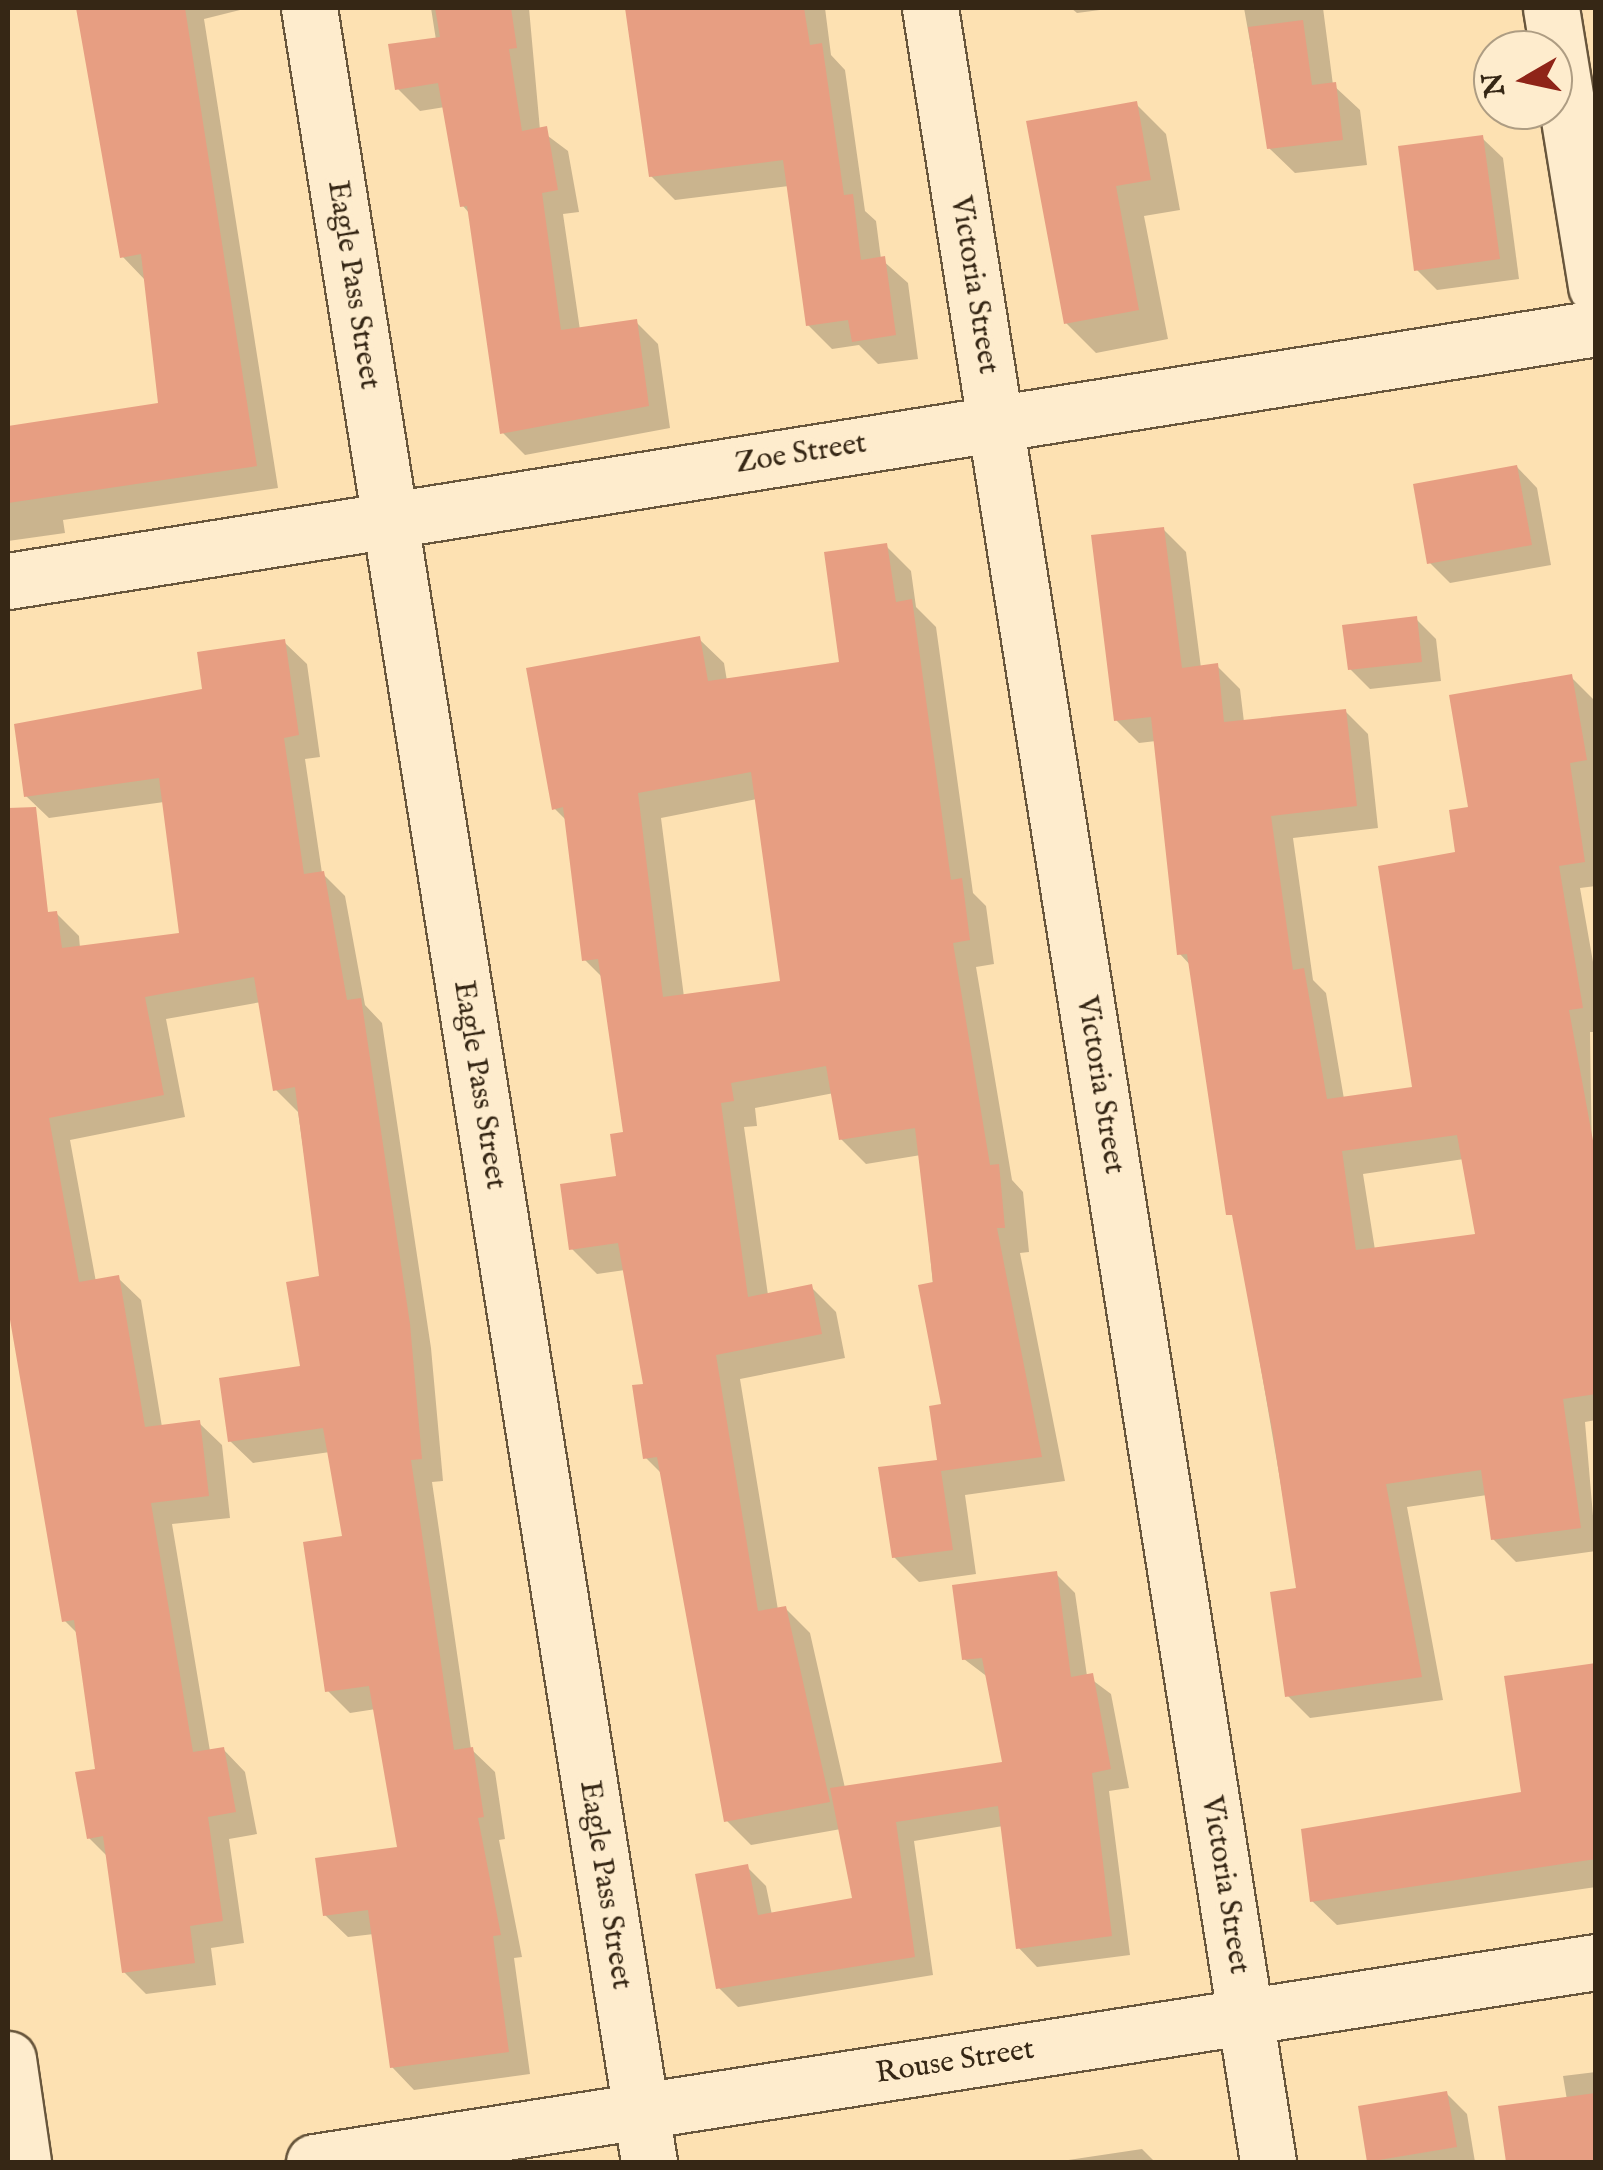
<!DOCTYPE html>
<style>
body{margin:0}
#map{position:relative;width:1603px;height:2170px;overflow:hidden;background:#fde1b2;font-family:"IM FELL English",serif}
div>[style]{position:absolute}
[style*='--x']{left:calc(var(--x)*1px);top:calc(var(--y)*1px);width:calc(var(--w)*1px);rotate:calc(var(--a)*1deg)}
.shadow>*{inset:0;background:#0003}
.building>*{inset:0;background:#e79e82}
.roads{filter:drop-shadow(2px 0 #68563c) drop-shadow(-2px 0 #68563c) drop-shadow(0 2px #68563c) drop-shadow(0 -2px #68563c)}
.minor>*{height:55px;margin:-27.5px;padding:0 27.5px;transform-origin:27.5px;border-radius:27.5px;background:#feeccd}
span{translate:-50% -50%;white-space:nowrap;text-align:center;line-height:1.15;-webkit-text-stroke:10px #feeccd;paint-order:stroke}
.street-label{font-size:30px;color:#362715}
.frame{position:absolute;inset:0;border:10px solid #362715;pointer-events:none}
.north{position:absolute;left:1473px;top:30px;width:100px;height:100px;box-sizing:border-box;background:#feeccd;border:2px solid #ae9d83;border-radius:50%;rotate:261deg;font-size:28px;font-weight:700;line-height:40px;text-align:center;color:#362715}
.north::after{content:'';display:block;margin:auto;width:35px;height:45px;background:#8f2418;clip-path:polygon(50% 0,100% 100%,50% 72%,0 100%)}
</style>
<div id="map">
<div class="shadow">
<i style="clip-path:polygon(78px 8px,248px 8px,204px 19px,278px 488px,63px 520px,65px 533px,8px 541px,8px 429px,161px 405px,146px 281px,122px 256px)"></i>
<i style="clip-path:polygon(431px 8px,529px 8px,540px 130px,568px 151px,579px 212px,563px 214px,580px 330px,636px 322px,658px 344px,670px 428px,525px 455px,502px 432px,470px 214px,463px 206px,445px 107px,420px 111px,397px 88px,436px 40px)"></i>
<i style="clip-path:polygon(627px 8px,825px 8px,831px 55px,845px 70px,865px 211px,876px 221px,881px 259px,908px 283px,918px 359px,878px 364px,859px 345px,832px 349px,808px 325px,789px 186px,675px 200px,651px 176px)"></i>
<i style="clip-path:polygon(1071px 8px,1115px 8px,1077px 13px)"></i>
<i style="clip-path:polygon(1244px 8px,1323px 8px,1333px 85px,1360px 110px,1367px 165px,1295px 173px,1269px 148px)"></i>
<i style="clip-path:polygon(1136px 104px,1166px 134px,1180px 210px,1144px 216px,1168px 339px,1096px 353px,1066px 323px)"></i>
<i style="clip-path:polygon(1482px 138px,1503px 158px,1519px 279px,1437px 290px,1417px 270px)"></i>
<i style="clip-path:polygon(1517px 467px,1537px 488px,1551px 565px,1450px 583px,1430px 563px)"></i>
<i style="clip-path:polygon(evenodd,1163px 529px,1186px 552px,1201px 668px,1217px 666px,1240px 689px,1244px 722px,1345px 711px,1368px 734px,1378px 828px,1293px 838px,1313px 980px,1326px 993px,1344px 1099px,1414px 1089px,1471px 809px,1571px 677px,1594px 700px,1596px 886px,1580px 888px,1596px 979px,1596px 1032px,1590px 1032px,1596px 1420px,1585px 1422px,1596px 1551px,1516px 1562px,1493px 1539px,1487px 1495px,1407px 1507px,1443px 1700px,1310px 1718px,1287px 1695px,1299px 1590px,1192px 967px,1180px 954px,1156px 741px,1139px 743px,1116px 720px,1163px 529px,1464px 1159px,1478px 1236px,1375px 1250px,1363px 1174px,1464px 1159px)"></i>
<i style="clip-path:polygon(evenodd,886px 546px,911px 571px,916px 607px,936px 627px,973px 893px,986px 906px,994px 964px,976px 967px,1012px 1180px,1023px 1192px,1029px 1252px,1020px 1253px,1065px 1481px,965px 1495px,976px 1574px,919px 1582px,894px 1557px,939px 1462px,944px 1406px,921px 1155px,866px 1164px,841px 1139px,834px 1093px,755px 1108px,757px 1126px,744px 1127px,768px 1295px,811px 1287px,836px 1312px,845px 1358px,740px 1379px,778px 1610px,785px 1608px,810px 1633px,845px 1788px,1005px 1764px,989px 1678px,964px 1659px,1056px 1574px,1075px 1593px,1087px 1676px,1111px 1694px,1129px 1788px,1109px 1791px,1130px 1955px,1037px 1967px,1018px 1947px,1003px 1826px,914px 1841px,933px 1975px,738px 2007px,719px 1988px,747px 1867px,766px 1886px,772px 1915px,855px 1900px,841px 1829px,751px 1845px,726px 1820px,662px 1474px,646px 1458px,646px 1386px,625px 1270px,597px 1274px,572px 1249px,618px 1178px,626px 1134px,604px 979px,585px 960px,567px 821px,554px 808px,699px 639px,724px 663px,727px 681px,842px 664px,886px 546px,757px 799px,783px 983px,684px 997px,661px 818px,757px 799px)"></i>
<i style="clip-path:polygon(1416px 619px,1436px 639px,1441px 681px,1370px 689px,1350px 669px)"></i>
<i style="clip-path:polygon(284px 642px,307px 664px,320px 757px,305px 759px,322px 873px,345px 896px,365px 1005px,382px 1023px,431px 1348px,443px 1481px,432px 1482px,471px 1749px,495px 1772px,505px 1839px,499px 1840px,522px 1957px,514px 1958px,530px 2074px,414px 2090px,392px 2067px,374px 1934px,348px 1937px,325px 1915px,400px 1849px,376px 1709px,350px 1713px,328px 1691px,345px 1538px,330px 1452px,253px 1463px,230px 1441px,303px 1368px,322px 1278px,298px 1112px,276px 1090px,261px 1002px,166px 1019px,185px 1117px,70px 1140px,96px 1282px,118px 1278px,141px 1300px,162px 1427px,199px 1423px,222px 1445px,230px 1518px,172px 1524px,210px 1751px,223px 1749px,245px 1772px,257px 1834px,229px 1839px,244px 1943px,211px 1948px,216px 1985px,146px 1994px,124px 1972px,108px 1857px,89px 1838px,97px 1771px,78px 1634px,65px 1621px,8px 1269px,8px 920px,56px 913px,79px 936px,80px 948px,182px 935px,164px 802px,49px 818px,26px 796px)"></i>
<i style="clip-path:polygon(1596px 1710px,1596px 1887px,1337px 1925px,1312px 1901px,1524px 1795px)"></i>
<i style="clip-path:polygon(1596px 2072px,1596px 2162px,1508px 2162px,1501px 2108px,1567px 2100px,1563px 2076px)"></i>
<i style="clip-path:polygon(1446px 2093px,1467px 2114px,1475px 2162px,1370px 2162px,1361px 2108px)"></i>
<i style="clip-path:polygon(1142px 2149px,1155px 2162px,1055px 2162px)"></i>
</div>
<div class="building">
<i style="clip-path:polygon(76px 8px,185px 8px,257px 466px,8px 503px,8px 426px,158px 403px,141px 254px,120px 258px)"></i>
<i style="clip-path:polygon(435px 8px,511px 8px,517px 48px,509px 49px,522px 131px,547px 126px,558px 190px,542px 193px,561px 330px,637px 319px,649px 406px,500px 434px,467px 206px,460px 207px,438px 83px,395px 90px,388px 44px,440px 37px)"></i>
<i style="clip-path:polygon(625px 8px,804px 8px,810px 45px,822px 43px,844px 195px,853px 194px,861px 260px,885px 256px,896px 335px,852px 342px,848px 320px,806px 326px,783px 160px,649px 177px)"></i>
<i style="clip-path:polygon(1303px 20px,1312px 85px,1336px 82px,1343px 140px,1267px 149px,1248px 27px)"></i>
<i style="clip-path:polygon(1137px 101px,1151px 180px,1116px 186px,1139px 310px,1064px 324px,1026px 121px)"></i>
<i style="clip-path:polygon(1483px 135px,1500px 259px,1414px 271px,1398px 146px)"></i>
<i style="clip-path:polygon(1517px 465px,1532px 545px,1427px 564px,1413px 484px)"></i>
<i style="clip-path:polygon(evenodd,1164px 527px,1182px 668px,1218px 663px,1224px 722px,1346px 709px,1357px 806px,1271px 816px,1293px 970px,1304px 968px,1327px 1099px,1412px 1087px,1378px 866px,1455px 852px,1449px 810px,1468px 807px,1449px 695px,1572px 674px,1587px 760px,1570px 763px,1585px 862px,1559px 866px,1583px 1008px,1569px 1010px,1596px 1157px,1596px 1394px,1563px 1399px,1581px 1528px,1491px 1540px,1481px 1470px,1386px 1484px,1422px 1677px,1285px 1697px,1270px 1592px,1296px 1588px,1273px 1434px,1232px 1215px,1226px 1215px,1187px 954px,1177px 955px,1151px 717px,1114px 721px,1091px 535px,1164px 527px,1457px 1135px,1475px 1234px,1356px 1250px,1342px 1151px,1457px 1135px)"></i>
<i style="clip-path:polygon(evenodd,887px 543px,896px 602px,912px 599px,951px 880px,962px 878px,970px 940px,953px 943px,990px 1165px,999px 1164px,1005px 1228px,997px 1228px,1042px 1457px,941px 1471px,953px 1550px,892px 1558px,878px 1467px,937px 1460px,929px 1406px,941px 1404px,918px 1285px,933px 1282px,915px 1128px,839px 1140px,826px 1066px,731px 1083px,734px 1101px,721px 1103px,748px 1297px,812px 1284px,822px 1334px,716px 1355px,758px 1611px,786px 1606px,830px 1802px,724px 1822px,657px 1457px,643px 1459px,632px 1385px,643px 1384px,618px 1243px,569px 1250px,560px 1184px,616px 1176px,610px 1134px,623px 1132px,598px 959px,582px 961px,563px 807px,552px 810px,526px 668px,700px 636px,708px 681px,839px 662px,824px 552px,887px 543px,751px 772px,780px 981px,663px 997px,638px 793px,751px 772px)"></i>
<i style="clip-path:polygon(1417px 616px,1422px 662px,1348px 670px,1342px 625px)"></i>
<i style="clip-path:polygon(285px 639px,299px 735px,284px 738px,304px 874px,324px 871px,347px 1000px,361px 998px,410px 1324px,422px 1459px,411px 1460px,454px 1750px,473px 1747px,484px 1817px,478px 1818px,501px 1935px,493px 1936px,509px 2052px,390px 2068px,368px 1910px,323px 1916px,315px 1858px,397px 1847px,369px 1686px,325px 1692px,303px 1542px,342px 1536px,323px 1428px,228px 1442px,219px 1378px,300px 1366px,286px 1282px,319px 1276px,295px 1087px,273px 1091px,254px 977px,145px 997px,164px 1095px,49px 1118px,79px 1282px,119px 1275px,145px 1427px,200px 1420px,209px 1496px,151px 1503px,193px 1752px,224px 1747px,236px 1812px,208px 1817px,223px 1921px,190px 1926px,195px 1963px,122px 1973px,103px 1836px,87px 1839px,75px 1772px,95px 1769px,74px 1620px,62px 1622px,8px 1308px,8px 808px,36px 807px,48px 912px,57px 911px,62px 948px,179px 933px,159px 778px,24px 797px,14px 724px,202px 689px,197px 652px)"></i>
<i style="clip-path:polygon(1057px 1571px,1071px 1677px,1093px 1673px,1111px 1769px,1092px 1773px,1112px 1936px,1016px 1949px,998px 1806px,896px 1822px,915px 1957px,716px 1989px,695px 1874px,748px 1864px,758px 1915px,852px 1898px,830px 1788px,1002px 1762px,982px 1658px,962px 1660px,952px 1585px)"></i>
<i style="clip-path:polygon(1596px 1663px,1596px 1859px,1310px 1902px,1301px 1829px,1521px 1792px,1504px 1676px)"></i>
<i style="clip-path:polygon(1447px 2091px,1457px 2147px,1367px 2162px,1358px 2106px)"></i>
<i style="clip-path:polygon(1596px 2093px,1596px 2162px,1506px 2162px,1498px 2106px)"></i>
</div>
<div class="roads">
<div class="minor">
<i style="--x:309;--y:8;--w:2181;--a:81.03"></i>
<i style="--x:930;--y:8;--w:2180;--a:81.08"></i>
<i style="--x:1551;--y:8;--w:282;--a:80.8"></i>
<i style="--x:8;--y:581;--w:1608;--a:-9.05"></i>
<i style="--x:8;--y:2059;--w:104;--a:81.7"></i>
<i style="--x:314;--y:2162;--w:1298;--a:-8.87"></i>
</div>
</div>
<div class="street-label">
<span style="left:353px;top:285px;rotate:81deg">Eagle Pass Street</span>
<span style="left:974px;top:285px;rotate:81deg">Victoria Street</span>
<span style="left:801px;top:454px;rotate:-9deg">Zoe Street</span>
<span style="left:479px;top:1085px;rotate:81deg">Eagle Pass Street</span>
<span style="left:1100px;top:1085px;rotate:81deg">Victoria Street</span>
<span style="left:605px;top:1885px;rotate:81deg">Eagle Pass Street</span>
<span style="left:1225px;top:1885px;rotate:81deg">Victoria Street</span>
<span style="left:955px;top:2062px;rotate:-9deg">Rouse Street</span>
</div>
<div class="frame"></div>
<div class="north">N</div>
</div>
